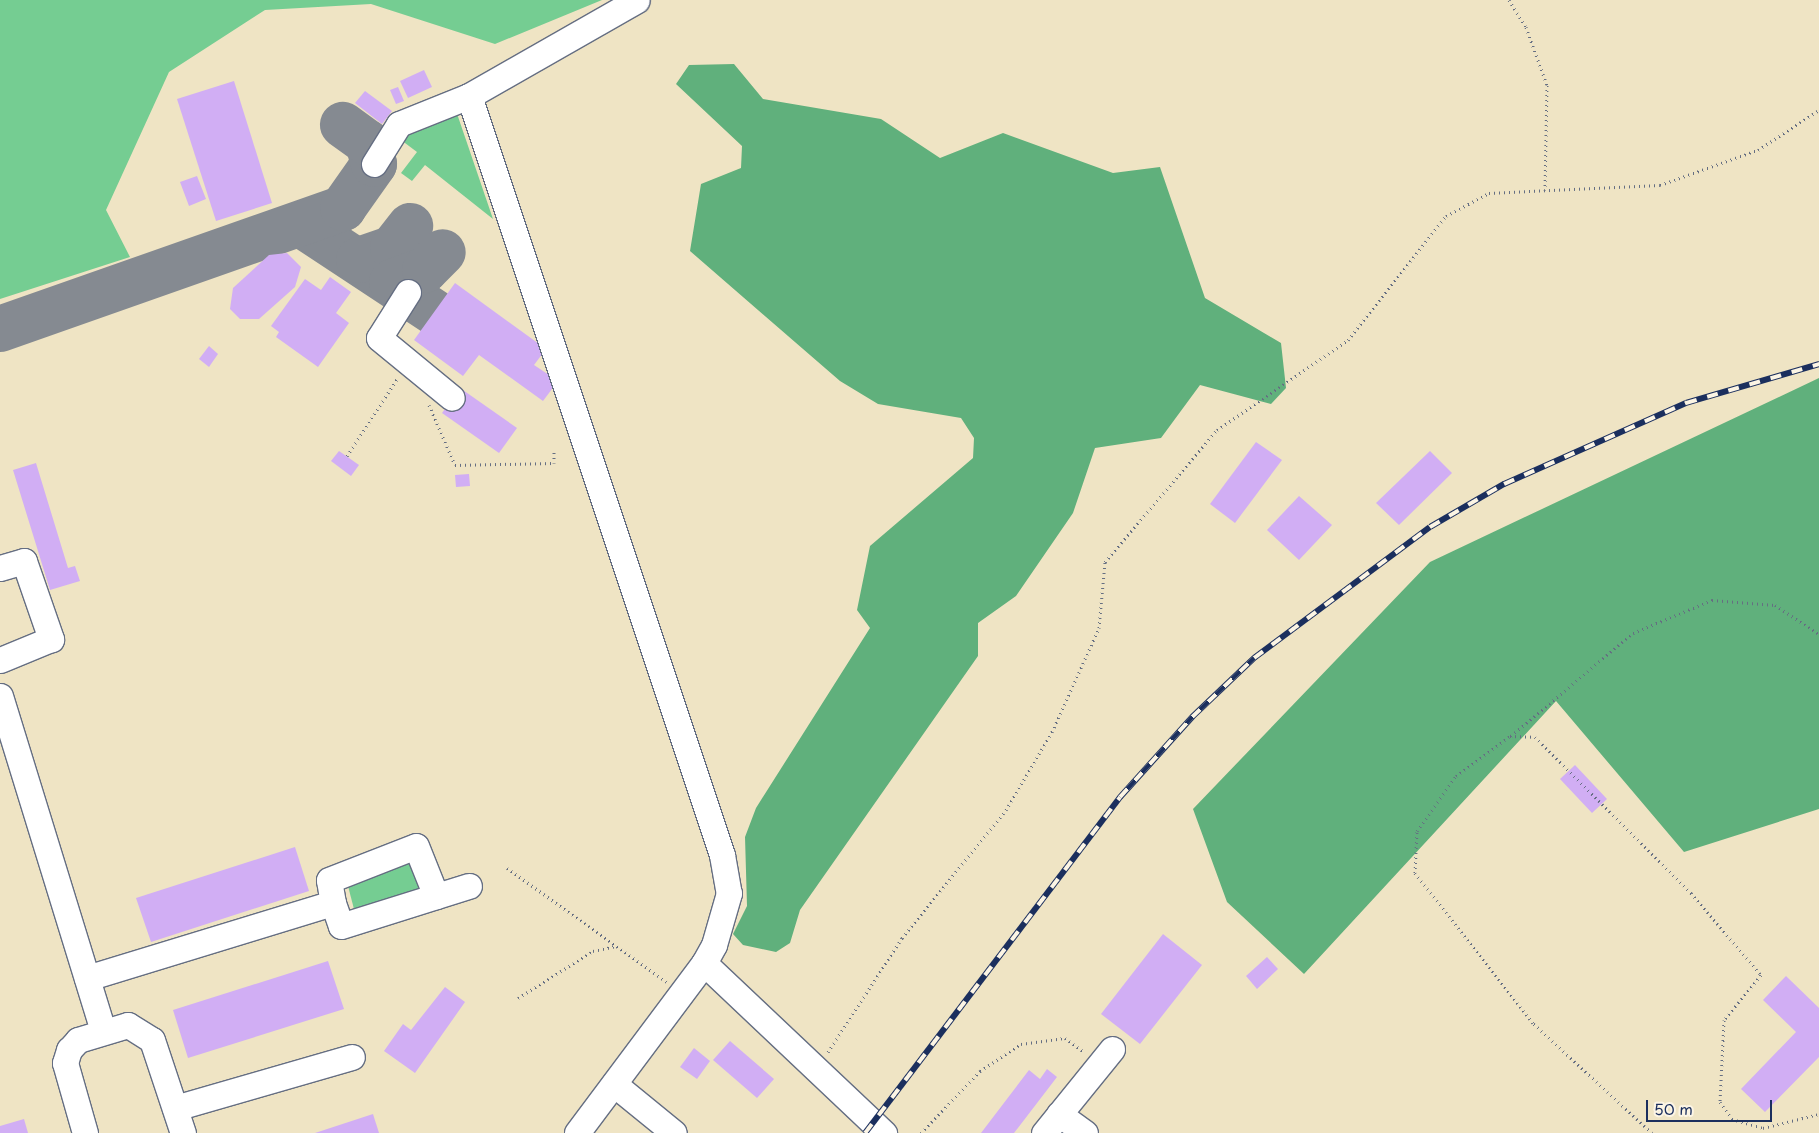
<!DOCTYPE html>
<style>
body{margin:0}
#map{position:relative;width:1819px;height:1133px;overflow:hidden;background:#efe4c4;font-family:"Playpen Sans",sans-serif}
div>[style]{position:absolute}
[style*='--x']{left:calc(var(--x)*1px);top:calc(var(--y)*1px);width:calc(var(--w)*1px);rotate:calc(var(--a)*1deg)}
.green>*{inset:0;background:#75cd92}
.forest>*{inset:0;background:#60b07c}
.taxiway>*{height:46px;margin:-23px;padding:0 23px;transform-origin:23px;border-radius:23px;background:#858a91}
.building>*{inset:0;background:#d1aef4}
.path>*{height:3px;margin-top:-1.5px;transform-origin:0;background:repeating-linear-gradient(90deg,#656e82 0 1px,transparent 0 5px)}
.roads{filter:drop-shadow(1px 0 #656e82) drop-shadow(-1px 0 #656e82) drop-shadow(0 1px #656e82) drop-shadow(0 -1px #656e82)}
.minor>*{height:25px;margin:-12.5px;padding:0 12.5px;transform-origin:12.5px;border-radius:12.5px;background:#fff}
.rail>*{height:5.5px;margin-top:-2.75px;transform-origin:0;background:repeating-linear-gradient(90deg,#fcf5e5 0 11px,#1b2f5e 0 22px);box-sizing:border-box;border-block:1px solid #1b2f5e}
span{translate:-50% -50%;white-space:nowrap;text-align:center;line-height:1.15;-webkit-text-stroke:5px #fcf5e5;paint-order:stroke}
.scale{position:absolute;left:1646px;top:1100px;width:126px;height:22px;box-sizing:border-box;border:2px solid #1b2f5e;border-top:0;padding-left:6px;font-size:15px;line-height:18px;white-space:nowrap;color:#1b2f5e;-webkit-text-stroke:4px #fcf5e5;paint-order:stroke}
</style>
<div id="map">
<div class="green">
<i style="clip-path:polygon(0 0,602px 0,495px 44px,371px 4px,265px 10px,169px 72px,106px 210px,130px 257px,0 299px)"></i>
<i style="clip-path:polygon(452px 99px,493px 219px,425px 165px,412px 181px,401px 173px,417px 152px,393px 134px)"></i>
<i style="clip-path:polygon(416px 860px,427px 892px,355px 913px,348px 886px)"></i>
</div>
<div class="forest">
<i style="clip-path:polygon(734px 64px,763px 99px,881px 119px,940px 158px,1003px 133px,1113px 173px,1160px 167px,1205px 298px,1281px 343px,1286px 388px,1271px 404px,1200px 385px,1161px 438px,1095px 448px,1073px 513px,1016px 596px,978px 623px,978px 656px,800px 910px,790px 943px,776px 952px,743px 945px,733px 934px,747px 906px,745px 837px,756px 808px,870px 628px,857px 610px,870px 546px,973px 458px,974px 438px,961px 418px,878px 404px,840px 381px,690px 251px,701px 184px,741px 168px,742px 146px,676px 84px,689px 65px)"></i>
<i style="clip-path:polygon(1819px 378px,1819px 809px,1684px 852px,1556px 701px,1304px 974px,1227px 902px,1193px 809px,1430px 562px)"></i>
</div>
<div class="taxiway">
<i style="--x:302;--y:225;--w:158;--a:33.4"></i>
<i style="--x:359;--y:260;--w:36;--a:-19"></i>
<i style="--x:393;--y:248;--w:28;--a:-52"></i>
<i style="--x:392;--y:282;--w:35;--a:-20"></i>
<i style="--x:425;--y:270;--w:25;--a:-45"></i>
<i style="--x:0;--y:329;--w:364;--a:-19.4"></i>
<i style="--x:343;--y:208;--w:54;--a:-54.8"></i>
<i style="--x:374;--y:164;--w:22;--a:-106"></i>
<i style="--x:368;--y:143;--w:31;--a:-144"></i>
</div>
<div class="building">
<i style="clip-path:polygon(424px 70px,432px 87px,408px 98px,400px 81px)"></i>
<i style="clip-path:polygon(234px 81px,272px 203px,216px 221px,177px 99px)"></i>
<i style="clip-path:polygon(398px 87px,404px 101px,396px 104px,390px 90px)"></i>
<i style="clip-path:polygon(365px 91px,392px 111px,382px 124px,355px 103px)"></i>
<i style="clip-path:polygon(197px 176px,206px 199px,189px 206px,180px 182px)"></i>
<i style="clip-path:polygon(287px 253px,301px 267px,295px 287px,259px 319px,240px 319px,230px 309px,233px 288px,269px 255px)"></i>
<i style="clip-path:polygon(330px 277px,351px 292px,336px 313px,349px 323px,318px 367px,276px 337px,279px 332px,271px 326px,305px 279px,321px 290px)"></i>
<i style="clip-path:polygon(455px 283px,546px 349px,534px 365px,558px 381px,543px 401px,479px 355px,463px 376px,414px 340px)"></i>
<i style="clip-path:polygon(209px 346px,218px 354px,209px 367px,199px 359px)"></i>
<i style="clip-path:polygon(460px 388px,517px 428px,499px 453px,442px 413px)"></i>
<i style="clip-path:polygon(1256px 442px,1282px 460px,1235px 523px,1210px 504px)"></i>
<i style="clip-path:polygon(339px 451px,359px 465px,351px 476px,331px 461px)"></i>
<i style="clip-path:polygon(1430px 451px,1452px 473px,1399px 525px,1376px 503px)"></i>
<i style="clip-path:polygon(36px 463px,68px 568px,75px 566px,80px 581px,50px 590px,13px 470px)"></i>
<i style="clip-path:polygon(469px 474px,470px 486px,456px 487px,455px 475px)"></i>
<i style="clip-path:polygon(1299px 496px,1332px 525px,1299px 560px,1267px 530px)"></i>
<i style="clip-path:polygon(1575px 765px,1607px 799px,1592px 813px,1560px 779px)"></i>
<i style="clip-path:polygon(295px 847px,309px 891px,151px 942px,136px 898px)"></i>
<i style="clip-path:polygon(1163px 934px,1202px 965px,1140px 1044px,1101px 1014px)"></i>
<i style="clip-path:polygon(1267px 957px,1278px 969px,1257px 989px,1246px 976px)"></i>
<i style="clip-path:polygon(328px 961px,344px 1009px,188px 1058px,173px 1010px)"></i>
<i style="clip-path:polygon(1786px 976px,1819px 1008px,1819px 1057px,1765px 1112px,1741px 1089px,1796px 1032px,1763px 1000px)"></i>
<i style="clip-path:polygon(445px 987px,465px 1002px,415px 1073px,384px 1051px,403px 1024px,411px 1030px)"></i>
<i style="clip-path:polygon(730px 1041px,774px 1079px,757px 1098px,713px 1060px)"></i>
<i style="clip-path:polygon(694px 1048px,710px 1061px,697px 1079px,680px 1067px)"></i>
<i style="clip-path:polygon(1047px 1069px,1057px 1077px,1014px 1133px,981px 1133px,1029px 1070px,1040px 1079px)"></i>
<i style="clip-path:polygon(373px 1114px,379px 1133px,315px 1133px)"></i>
<i style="clip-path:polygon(24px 1119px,28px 1133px,0 1133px,0 1126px)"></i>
</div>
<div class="path">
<i style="--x:1509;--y:0;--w:32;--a:58"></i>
<i style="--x:1526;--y:27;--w:62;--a:70.1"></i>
<i style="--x:1547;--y:85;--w:105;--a:91.1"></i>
<i style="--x:429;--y:405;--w:65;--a:66.6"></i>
<i style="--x:455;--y:465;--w:99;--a:-1.2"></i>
<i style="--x:554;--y:463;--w:12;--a:-90"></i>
<i style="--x:347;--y:456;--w:92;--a:-57"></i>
<i style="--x:1511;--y:736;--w:160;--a:-40.2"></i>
<i style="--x:1633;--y:633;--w:86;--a:-22.7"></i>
<i style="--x:1712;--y:600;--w:63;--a:4.5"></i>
<i style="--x:1775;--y:605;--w:53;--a:33.4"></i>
<i style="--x:507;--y:868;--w:196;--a:35.5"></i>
<i style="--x:518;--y:998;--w:89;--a:-32.1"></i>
<i style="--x:593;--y:951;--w:24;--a:-12"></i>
<i style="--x:828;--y:1052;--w:136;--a:-57"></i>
<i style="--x:902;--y:938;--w:165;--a:-50.9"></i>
<i style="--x:1006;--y:810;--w:91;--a:-59.5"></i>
<i style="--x:1052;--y:732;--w:114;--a:-65.7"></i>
<i style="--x:1099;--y:628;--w:66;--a:-84.8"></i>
<i style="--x:1105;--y:562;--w:173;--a:-49.7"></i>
<i style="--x:1217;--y:430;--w:159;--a:-34.5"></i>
<i style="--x:1348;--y:340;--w:158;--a:-51.7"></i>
<i style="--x:1446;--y:216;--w:49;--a:-28.1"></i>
<i style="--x:1489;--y:193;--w:171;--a:-2.7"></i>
<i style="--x:1660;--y:185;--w:104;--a:-19.7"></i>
<i style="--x:1758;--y:150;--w:73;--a:-33.3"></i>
<i style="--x:921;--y:1133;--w:86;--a:-46.4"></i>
<i style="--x:980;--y:1071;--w:49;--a:-33.4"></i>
<i style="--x:1021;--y:1044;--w:44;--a:-7.8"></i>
<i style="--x:1065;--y:1038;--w:22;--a:36"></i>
<i style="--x:1652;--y:1133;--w:162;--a:-137.3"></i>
<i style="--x:1533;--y:1023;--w:191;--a:-128.2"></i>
<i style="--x:1415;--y:873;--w:42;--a:-87.3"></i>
<i style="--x:1417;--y:831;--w:67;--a:-54.7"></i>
<i style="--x:1456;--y:776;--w:67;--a:-36.5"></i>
<i style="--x:1510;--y:736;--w:25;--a:2"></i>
<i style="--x:1535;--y:737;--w:221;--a:45"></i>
<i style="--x:1691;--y:893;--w:108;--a:49.5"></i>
<i style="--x:1761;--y:975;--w:58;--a:129.4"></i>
<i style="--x:1724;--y:1020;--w:82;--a:92.8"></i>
<i style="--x:1720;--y:1102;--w:21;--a:55"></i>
<i style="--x:1732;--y:1119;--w:32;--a:16"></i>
<i style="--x:1763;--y:1128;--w:58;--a:-14"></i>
</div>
<div class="roads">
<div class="minor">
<i style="--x:469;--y:96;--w:800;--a:71.57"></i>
<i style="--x:722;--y:855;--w:39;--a:80"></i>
<i style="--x:729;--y:893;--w:54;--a:106.1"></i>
<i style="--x:714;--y:945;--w:21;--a:119"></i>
<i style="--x:704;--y:963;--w:212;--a:126.8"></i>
<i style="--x:374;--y:164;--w:47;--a:-58"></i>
<i style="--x:399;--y:124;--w:75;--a:-21.8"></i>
<i style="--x:469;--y:96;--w:193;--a:-29.7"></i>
<i style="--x:408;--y:292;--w:54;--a:122.2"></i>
<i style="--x:379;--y:338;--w:94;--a:39.4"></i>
<i style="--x:0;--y:568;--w:25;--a:-16"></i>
<i style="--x:24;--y:561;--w:83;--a:70.9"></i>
<i style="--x:51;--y:639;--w:55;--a:157.6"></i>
<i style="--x:0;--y:696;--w:350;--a:72.9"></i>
<i style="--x:333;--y:903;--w:23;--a:-100"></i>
<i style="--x:329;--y:880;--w:93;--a:-21.3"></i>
<i style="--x:416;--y:846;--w:54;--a:68.2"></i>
<i style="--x:704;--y:963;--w:248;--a:43.4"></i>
<i style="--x:87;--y:978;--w:257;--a:-17"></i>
<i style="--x:333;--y:903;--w:24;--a:71"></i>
<i style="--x:341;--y:926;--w:134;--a:-17.4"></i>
<i style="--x:614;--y:1084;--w:77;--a:39.2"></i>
<i style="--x:175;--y:1108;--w:184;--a:-16.1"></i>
<i style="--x:1059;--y:1114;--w:32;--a:36"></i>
<i style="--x:85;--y:1133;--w:73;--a:-105.9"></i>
<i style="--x:65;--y:1063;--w:14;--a:-73"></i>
<i style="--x:69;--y:1050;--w:13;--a:-48"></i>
<i style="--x:78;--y:1040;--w:52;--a:-16.7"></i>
<i style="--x:128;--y:1025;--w:28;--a:32"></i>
<i style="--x:152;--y:1040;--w:98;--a:71.6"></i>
<i style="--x:1044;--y:1133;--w:108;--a:-51"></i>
</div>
</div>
<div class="rail">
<i style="--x:865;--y:1133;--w:422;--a:-52.8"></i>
<i style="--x:1120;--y:797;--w:108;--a:-48"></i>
<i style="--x:1192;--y:717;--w:86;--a:-43.6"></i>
<i style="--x:1254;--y:658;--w:219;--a:-36.7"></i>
<i style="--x:1430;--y:527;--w:86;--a:-30.2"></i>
<i style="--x:1504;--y:484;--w:199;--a:-24"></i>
<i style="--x:1686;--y:403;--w:139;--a:-16.3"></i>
</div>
<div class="scale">50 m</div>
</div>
